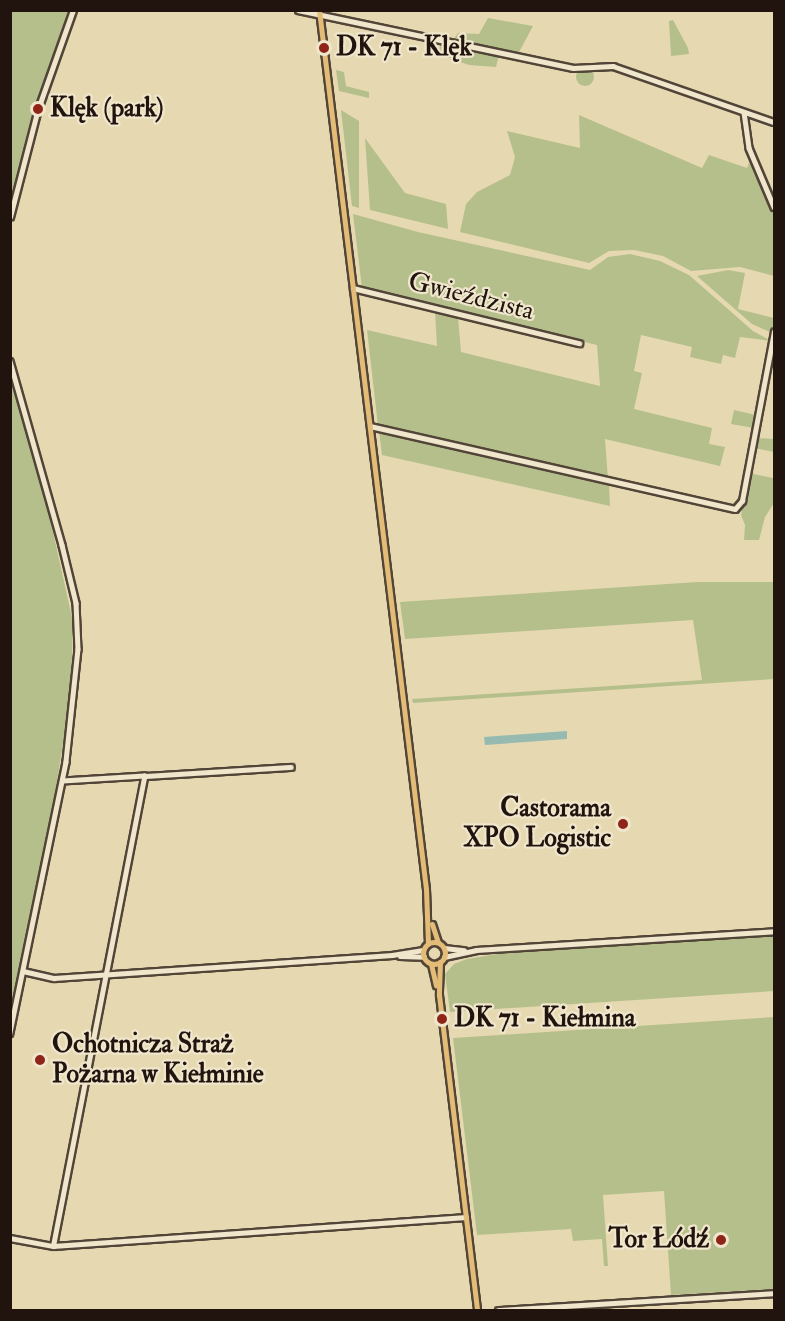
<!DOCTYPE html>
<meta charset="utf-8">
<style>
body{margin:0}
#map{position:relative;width:785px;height:1321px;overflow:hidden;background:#e6d9b1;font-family:"IM FELL Double Pica",serif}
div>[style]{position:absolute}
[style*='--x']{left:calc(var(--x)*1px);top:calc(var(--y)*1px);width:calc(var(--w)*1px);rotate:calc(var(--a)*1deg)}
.green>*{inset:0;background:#b5bf8c}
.round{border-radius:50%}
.water>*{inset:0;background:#96bab0}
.roads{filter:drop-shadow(2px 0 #524538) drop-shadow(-2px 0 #524538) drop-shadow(0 2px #524538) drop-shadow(0 -2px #524538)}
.minor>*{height:4.5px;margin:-2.25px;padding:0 2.25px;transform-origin:2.25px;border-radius:2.25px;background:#efe6cc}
.major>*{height:5px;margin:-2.5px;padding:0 2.5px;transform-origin:2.5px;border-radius:2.5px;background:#e3bc78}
.major>.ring{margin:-2.5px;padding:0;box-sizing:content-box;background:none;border:5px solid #e3bc78;border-radius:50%}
.dots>*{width:16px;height:16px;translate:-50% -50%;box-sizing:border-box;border:3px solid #efe6cc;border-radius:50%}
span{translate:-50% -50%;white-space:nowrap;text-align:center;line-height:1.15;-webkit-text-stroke:4.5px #efe6cc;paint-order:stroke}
.poi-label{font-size:26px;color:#21140f;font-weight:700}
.left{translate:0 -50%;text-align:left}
.right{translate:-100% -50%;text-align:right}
.street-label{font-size:26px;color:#21140f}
.frame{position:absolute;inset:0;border:12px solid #21140f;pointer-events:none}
</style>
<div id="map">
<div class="green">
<i style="clip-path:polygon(11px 11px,69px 11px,20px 163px,11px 205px)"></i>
<i style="clip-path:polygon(488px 18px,533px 26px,518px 54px,453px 40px,458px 33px,479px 34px)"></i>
<i style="clip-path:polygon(673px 20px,688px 48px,689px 54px,671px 56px,669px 21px)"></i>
<i style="clip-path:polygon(441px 42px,499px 55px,496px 67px,469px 65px,438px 54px)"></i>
<i class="round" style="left:576px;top:68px;width:18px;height:18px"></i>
<i style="clip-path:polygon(336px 70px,344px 72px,346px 86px,369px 92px,369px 98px,339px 91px)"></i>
<i style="clip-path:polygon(341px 110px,359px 121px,359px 208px,352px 206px)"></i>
<i style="clip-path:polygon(579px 115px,702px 168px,709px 155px,747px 168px,751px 158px,774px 213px,774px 276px,740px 267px,691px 271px,663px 256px,634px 250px,609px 251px,589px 263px,460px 232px,466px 204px,477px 192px,510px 175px,515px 157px,507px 131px,580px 148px)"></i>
<i style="clip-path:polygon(365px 138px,405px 193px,446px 204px,448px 229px,370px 210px)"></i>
<i style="clip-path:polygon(353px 214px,418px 232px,590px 270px,608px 257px,630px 254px,660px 261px,689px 275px,753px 331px,771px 341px,740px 337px,735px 358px,723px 355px,721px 364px,690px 357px,692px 347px,641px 335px,634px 371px,642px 373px,634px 409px,712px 428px,709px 444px,725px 447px,720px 466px,605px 439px,608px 479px,378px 426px,367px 330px,437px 346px,435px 311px,458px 317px,461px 352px,600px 386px,597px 345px,362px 288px)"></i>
<i style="clip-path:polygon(728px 270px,745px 273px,738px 309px,774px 318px,772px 333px,752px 324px,697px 276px)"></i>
<i style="clip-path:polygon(11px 376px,45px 496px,73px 622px,71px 693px,54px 800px,11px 1017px)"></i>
<i style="clip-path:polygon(734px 410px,756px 415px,754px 428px,731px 424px)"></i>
<i style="clip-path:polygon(379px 431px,609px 485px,610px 506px,382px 455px)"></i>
<i style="clip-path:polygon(756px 438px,774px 439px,774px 452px,754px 448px)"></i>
<i style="clip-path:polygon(774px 472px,774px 503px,765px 517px,759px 540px,744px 540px,745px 525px,741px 515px,749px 473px,773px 478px)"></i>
<i style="clip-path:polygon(697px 582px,774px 582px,774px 679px,413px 703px,412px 699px,702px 680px,693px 620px,405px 639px,400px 602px)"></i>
<i style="clip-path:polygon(774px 933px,774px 991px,450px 1012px,445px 974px,454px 964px,467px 959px,503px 953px)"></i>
<i style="clip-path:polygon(774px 1017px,774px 1289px,671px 1295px,664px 1191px,603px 1195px,608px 1266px,604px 1266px,602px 1239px,573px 1241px,571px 1229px,477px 1235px,453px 1038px)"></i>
</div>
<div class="water">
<i style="clip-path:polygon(567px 731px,567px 739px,485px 745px,484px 737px)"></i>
</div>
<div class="roads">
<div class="minor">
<i style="--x:298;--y:10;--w:281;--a:11.9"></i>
<i style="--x:573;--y:68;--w:40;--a:-2.9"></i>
<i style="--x:613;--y:66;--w:170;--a:19.2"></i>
<i style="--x:744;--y:112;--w:36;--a:82"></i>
<i style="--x:749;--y:148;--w:64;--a:67"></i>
<i style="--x:10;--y:217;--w:112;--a:-75.5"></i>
<i style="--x:38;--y:109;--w:105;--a:-70.5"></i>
<i style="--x:353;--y:288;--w:233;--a:13.7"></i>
<i style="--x:10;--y:361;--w:191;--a:74.2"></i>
<i style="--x:62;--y:545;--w:60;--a:76.4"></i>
<i style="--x:76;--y:603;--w:46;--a:87.5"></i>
<i style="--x:78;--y:649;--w:114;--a:96.1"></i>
<i style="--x:66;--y:762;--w:277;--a:101.7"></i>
<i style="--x:370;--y:426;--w:374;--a:12.8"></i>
<i style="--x:735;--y:509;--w:11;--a:-49"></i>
<i style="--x:742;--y:501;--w:172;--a:-79.3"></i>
<i style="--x:144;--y:776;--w:147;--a:-3.5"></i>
<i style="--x:444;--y:948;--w:20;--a:6"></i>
<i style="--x:400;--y:956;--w:24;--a:2"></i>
<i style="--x:444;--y:957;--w:33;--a:-12"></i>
<i style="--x:476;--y:950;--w:299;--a:-3.6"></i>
<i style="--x:23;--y:971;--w:32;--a:13"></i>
<i style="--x:54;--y:978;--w:339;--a:-3.9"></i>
<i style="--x:392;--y:955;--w:31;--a:-9"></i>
<i style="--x:10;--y:1238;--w:44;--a:10.5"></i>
<i style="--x:53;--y:1246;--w:414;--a:-4"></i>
<i style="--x:53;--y:1246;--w:479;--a:-79"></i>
<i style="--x:144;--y:776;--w:81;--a:176.5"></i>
<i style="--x:498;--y:1310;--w:277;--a:-3.5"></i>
</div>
<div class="major">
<i style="--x:319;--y:10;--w:885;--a:83.06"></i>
<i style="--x:426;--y:889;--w:54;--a:87.9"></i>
<i style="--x:432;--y:924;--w:19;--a:72"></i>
<i class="ring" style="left:423px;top:942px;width:17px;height:17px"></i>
<i style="--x:440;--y:962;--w:33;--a:92"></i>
<i style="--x:439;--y:995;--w:317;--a:83.1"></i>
<i style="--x:431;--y:964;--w:22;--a:77"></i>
</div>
</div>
<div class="dots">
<i style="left:324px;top:48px;background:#8f2418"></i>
<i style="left:38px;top:109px;background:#8f2418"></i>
<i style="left:623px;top:824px;background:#8f2418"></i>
<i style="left:442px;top:1019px;background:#8f2418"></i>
<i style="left:40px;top:1060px;background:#8f2418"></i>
<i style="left:721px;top:1240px;background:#8f2418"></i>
</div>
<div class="poi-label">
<span class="left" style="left:336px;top:48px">DK 71 - Klęk</span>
<span class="left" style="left:50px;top:109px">Klęk (park)</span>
<span class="right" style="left:611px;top:824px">Castorama<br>XPO Logistic</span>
<span class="left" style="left:454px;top:1019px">DK 71 - Kiełmina</span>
<span class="left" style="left:52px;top:1060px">Ochotnicza Straż<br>Pożarna w Kiełminie</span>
<span class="right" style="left:709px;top:1240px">Tor Łódź</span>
</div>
<div class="street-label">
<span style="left:471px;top:297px;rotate:14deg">Gwieździsta</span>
</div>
<div class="frame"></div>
</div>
